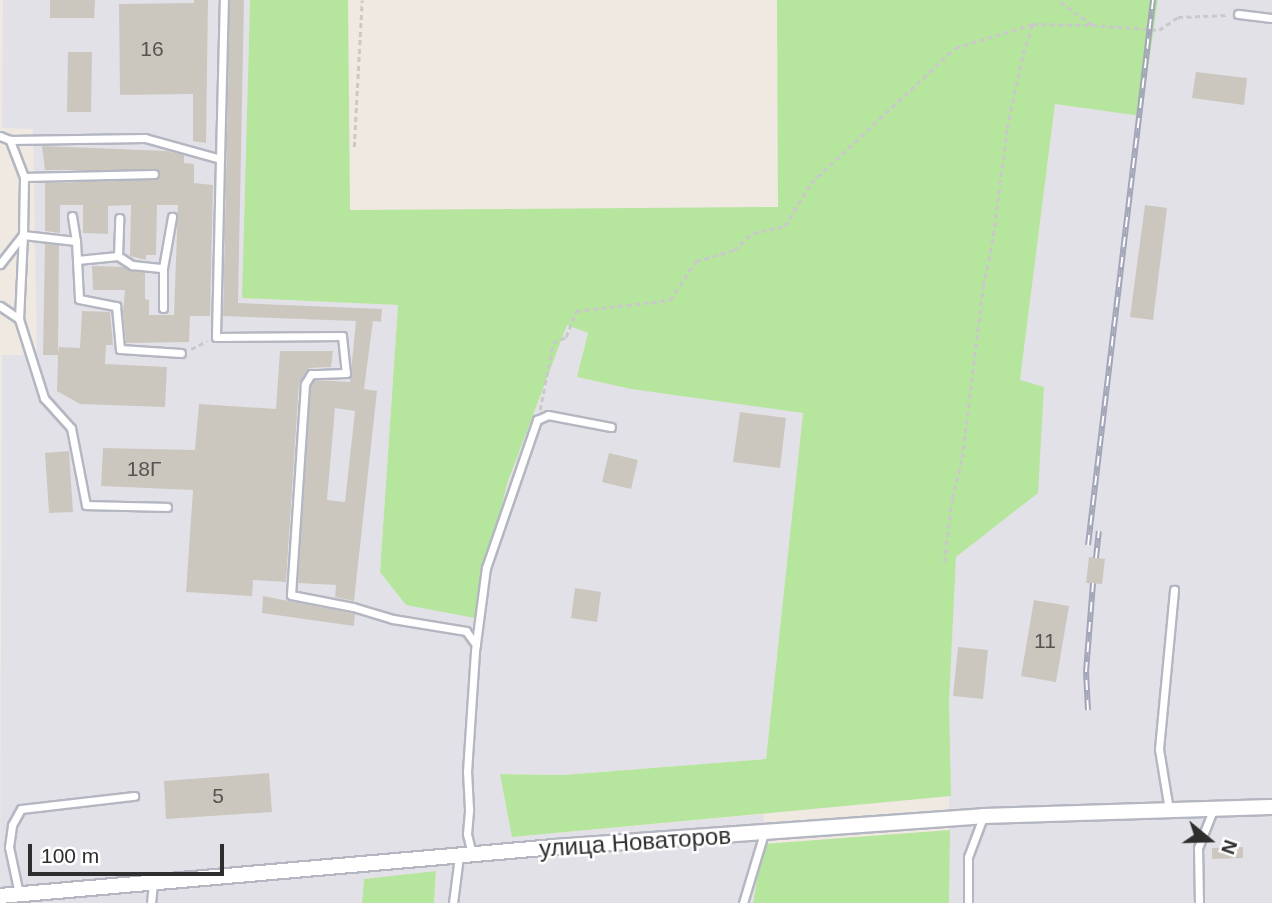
<!DOCTYPE html>
<meta charset="utf-8">
<style>
body{margin:0}
#map{position:relative;width:1272px;height:903px;overflow:hidden;background:#efe9e1;font-family:Arial,sans-serif}
div>[style]{position:absolute}
[style*='--x']{left:calc(var(--x)*1px);top:calc(var(--y)*1px);width:calc(var(--w)*1px);rotate:calc(var(--a)*1deg)}
.industrial>*{inset:0;background:#e3e1e8}
.green>*{inset:0;background:#b6e59e}
.building>*{inset:0;background:#cbc7bf}
.path>*{height:2.5px;margin-top:-1.25px;transform-origin:0;background:repeating-linear-gradient(90deg,#c9c9c9 0 5px,transparent 0 8.5px)}
.roads{filter:drop-shadow(2px 0 #b4b7c1) drop-shadow(-2px 0 #b4b7c1) drop-shadow(0 2px #b4b7c1) drop-shadow(0 -2px #b4b7c1)}
.lane>*{height:7px;margin:-3.5px;padding:0 3.5px;transform-origin:3.5px;border-radius:3.5px;background:#fff}
.street>*{height:14px;margin:-7px;padding:0 7px;transform-origin:7px;border-radius:7px;background:#fff}
.rail>*{height:6px;margin-top:-3px;transform-origin:0;background:repeating-linear-gradient(90deg,#fff 0 10px,#a3a6b8 0 20px);box-sizing:border-box;border-block:2px solid #a3a6b8}
span{translate:-50% -50%;white-space:nowrap;text-align:center;line-height:1.15;-webkit-text-stroke:5px #fff;paint-order:stroke}
.number-label{font-size:21px;color:#555452}
.number-label span{-webkit-text-stroke-width:0}
.street-label{font-size:24px;color:#2e2e2e}
.north{position:absolute;left:1174px;top:805px;width:70px;height:70px;-webkit-text-stroke:5px #fff;paint-order:stroke;rotate:109deg;font-size:19px;font-weight:700;line-height:28px;text-align:center;color:#2e2e2e}
.north::after{content:'';display:block;margin:auto;width:24px;height:32px;background:#2e2e2e;clip-path:polygon(50% 0,100% 100%,50% 72%,0 100%)}
.scale{position:absolute;left:28px;top:844px;width:196px;height:32px;box-sizing:border-box;border:4px solid #2e2e2e;border-top:0;padding-left:9px;font-size:21px;line-height:24px;white-space:nowrap;color:#2e2e2e;-webkit-text-stroke:5px #fff;paint-order:stroke}
</style>
<div id="map">
<div class="industrial">
<i style="clip-path:polygon(3px 0,250px 0,242px 298px,398px 305px,380px 572px,475px 617px,507px 484px,567px 325px,588px 333px,577px 377px,631px 389px,803px 412px,766px 759px,564px 775px,501px 774px,512px 837px,764px 814px,763px 844px,753px 903px,434px 903px,436px 871px,364px 879px,362px 903px,0 903px,2px 355px,37px 355px,33px 129px,2px 128px)"></i>
<i style="clip-path:polygon(1158px 0,1272px 0,1272px 903px,949px 903px,949px 703px,956px 557px,1038px 492px,1020px 380px,1055px 104px,1141px 115px)"></i>
</div>
<div class="green">
<i style="clip-path:polygon(250px 0,348px 0,350px 210px,778px 207px,777px 0,1158px 0,1141px 116px,1055px 104px,1020px 380px,1044px 387px,1038px 493px,956px 557px,949px 703px,951px 796px,512px 837px,500px 774px,564px 775px,766px 759px,803px 413px,631px 389px,577px 377px,588px 333px,567px 325px,507px 484px,475px 618px,406px 605px,380px 572px,398px 305px,242px 298px)"></i>
<i style="clip-path:polygon(950px 830px,949px 903px,753px 903px,763px 844px)"></i>
<i style="clip-path:polygon(436px 871px,434px 903px,362px 903px,364px 879px)"></i>
</div>
<div class="building">
<i style="clip-path:polygon(50px 0,95px 0,94px 18px,50px 18px)"></i>
<i style="clip-path:polygon(194px 0,208px 0,206px 143px,193px 141px,193px 94px,120px 95px,119px 4px,194px 3px)"></i>
<i style="clip-path:polygon(evenodd,230px 0,244px 0,238px 303px,382px 309px,381px 322px,373px 321px,364px 389px,377px 391px,354px 601px,335px 597px,336px 585px,298px 583px,311px 386px,315px 380px,350px 382px,356px 321px,223px 316px,230px 0,335px 408px,355px 411px,345px 502px,327px 500px,335px 408px)"></i>
<i style="clip-path:polygon(68px 52px,92px 52px,91px 112px,67px 112px)"></i>
<i style="clip-path:polygon(1196px 72px,1247px 78px,1244px 105px,1192px 98px)"></i>
<i style="clip-path:polygon(42px 146px,167px 151px,184px 155px,184px 163px,194px 164px,194px 183px,213px 185px,210px 316px,190px 316px,189px 342px,126px 343px,123px 313px,125px 290px,93px 290px,92px 266px,123px 267px,145px 272px,145px 299px,149px 300px,149px 315px,174px 315px,178px 205px,157px 205px,156px 255px,146px 255px,146px 260px,130px 256px,131px 205px,108px 206px,108px 234px,83px 233px,83px 205px,60px 205px,60px 233px,45px 231px,45px 183px,154px 180px,160px 176px,159px 170px,45px 170px)"></i>
<i style="clip-path:polygon(1145px 205px,1167px 208px,1153px 320px,1130px 317px)"></i>
<i style="clip-path:polygon(45px 244px,59px 245px,58px 353px,59px 347px,80px 348px,82px 311px,110px 312px,113px 345px,106px 345px,105px 364px,167px 367px,165px 407px,80px 404px,57px 391px,58px 355px,43px 355px)"></i>
<i style="clip-path:polygon(280px 351px,333px 351px,331px 367px,309px 368px,299px 383px,286px 582px,253px 580px,252px 596px,186px 592px,193px 490px,101px 486px,103px 448px,195px 450px,199px 404px,276px 409px)"></i>
<i style="clip-path:polygon(740px 412px,786px 418px,780px 468px,733px 462px)"></i>
<i style="clip-path:polygon(69px 451px,73px 512px,49px 513px,45px 453px)"></i>
<i style="clip-path:polygon(609px 453px,638px 460px,631px 489px,602px 482px)"></i>
<i style="clip-path:polygon(1089px 557px,1105px 559px,1102px 584px,1086px 583px)"></i>
<i style="clip-path:polygon(575px 588px,601px 592px,597px 622px,571px 618px)"></i>
<i style="clip-path:polygon(263px 596px,355px 614px,354px 626px,262px 613px)"></i>
<i style="clip-path:polygon(1034px 600px,1069px 606px,1056px 682px,1021px 676px)"></i>
<i style="clip-path:polygon(958px 647px,988px 650px,983px 699px,953px 696px)"></i>
<i style="clip-path:polygon(269px 773px,272px 812px,166px 819px,164px 781px)"></i>
<i style="clip-path:polygon(1243px 847px,1243px 858px,1212px 859px,1212px 848px)"></i>
</div>
<div class="path">
<i style="--x:1092;--y:25;--w:67;--a:4.3"></i>
<i style="--x:1159;--y:30;--w:23;--a:-34"></i>
<i style="--x:1178;--y:17;--w:50;--a:-2.3"></i>
<i style="--x:354;--y:147;--w:147;--a:-86.9"></i>
<i style="--x:191;--y:349;--w:18;--a:-27"></i>
<i style="--x:540;--y:410;--w:68;--a:-79"></i>
<i style="--x:553;--y:343;--w:14;--a:-25"></i>
<i style="--x:566;--y:337;--w:28;--a:-69"></i>
<i style="--x:576;--y:311;--w:95;--a:-6.7"></i>
<i style="--x:670;--y:300;--w:47;--a:-56.3"></i>
<i style="--x:696;--y:261;--w:40;--a:-16"></i>
<i style="--x:734;--y:250;--w:25;--a:-42"></i>
<i style="--x:753;--y:233;--w:33;--a:-12"></i>
<i style="--x:785;--y:226;--w:50;--a:-58.8"></i>
<i style="--x:811;--y:183;--w:197;--a:-43.2"></i>
<i style="--x:955;--y:48;--w:82;--a:-17.1"></i>
<i style="--x:944;--y:562;--w:64;--a:-82.9"></i>
<i style="--x:952;--y:498;--w:41;--a:-76"></i>
<i style="--x:962;--y:458;--w:173;--a:-83"></i>
<i style="--x:983;--y:286;--w:43;--a:-77.9"></i>
<i style="--x:992;--y:244;--w:117;--a:-82.6"></i>
<i style="--x:1007;--y:128;--w:76;--a:-77.8"></i>
<i style="--x:1023;--y:54;--w:32;--a:-72"></i>
<i style="--x:1033;--y:24;--w:59;--a:1"></i>
<i style="--x:1092;--y:25;--w:43;--a:-144.5"></i>
</div>
<div class="roads">
<div class="lane">
<i style="--x:1238;--y:14;--w:34;--a:7"></i>
<i style="--x:0;--y:136;--w:11;--a:22"></i>
<i style="--x:10;--y:140;--w:135;--a:-0.8"></i>
<i style="--x:145;--y:138;--w:78;--a:15.6"></i>
<i style="--x:220;--y:159;--w:178;--a:91.3"></i>
<i style="--x:216;--y:337;--w:126;--a:-0.5"></i>
<i style="--x:342;--y:336;--w:37;--a:84"></i>
<i style="--x:346;--y:373;--w:35;--a:178"></i>
<i style="--x:311;--y:374;--w:12;--a:121"></i>
<i style="--x:305;--y:384;--w:211;--a:93.8"></i>
<i style="--x:291;--y:595;--w:63;--a:11"></i>
<i style="--x:353;--y:607;--w:42;--a:16.7"></i>
<i style="--x:393;--y:619;--w:74;--a:9.3"></i>
<i style="--x:466;--y:631;--w:17;--a:54"></i>
<i style="--x:220;--y:159;--w:159;--a:-88.6"></i>
<i style="--x:24;--y:177;--w:130;--a:-1.3"></i>
<i style="--x:72;--y:216;--w:25;--a:81"></i>
<i style="--x:118;--y:256;--w:38;--a:-88"></i>
<i style="--x:77;--y:260;--w:41;--a:-5.6"></i>
<i style="--x:118;--y:256;--w:17;--a:33"></i>
<i style="--x:132;--y:265;--w:31;--a:6"></i>
<i style="--x:163;--y:268;--w:52;--a:-80"></i>
<i style="--x:0;--y:264;--w:37;--a:-52"></i>
<i style="--x:23;--y:235;--w:58;--a:-89"></i>
<i style="--x:24;--y:177;--w:40;--a:-111"></i>
<i style="--x:163;--y:268;--w:40;--a:90"></i>
<i style="--x:0;--y:306;--w:23;--a:34"></i>
<i style="--x:19;--y:319;--w:83;--a:72.4"></i>
<i style="--x:44;--y:398;--w:40;--a:48"></i>
<i style="--x:71;--y:428;--w:78;--a:79"></i>
<i style="--x:86;--y:505;--w:81;--a:1.4"></i>
<i style="--x:19;--y:319;--w:84;--a:-87.3"></i>
<i style="--x:23;--y:235;--w:53;--a:6.5"></i>
<i style="--x:76;--y:241;--w:58;--a:87"></i>
<i style="--x:79;--y:299;--w:38;--a:11"></i>
<i style="--x:116;--y:306;--w:43;--a:84.7"></i>
<i style="--x:120;--y:349;--w:61;--a:3.8"></i>
<i style="--x:1169;--y:810;--w:62;--a:-99.3"></i>
<i style="--x:1159;--y:749;--w:160;--a:-84.6"></i>
<i style="--x:472;--y:854;--w:21;--a:-104"></i>
<i style="--x:467;--y:834;--w:25;--a:-85"></i>
<i style="--x:469;--y:809;--w:37;--a:-93"></i>
<i style="--x:467;--y:772;--w:121;--a:-86.2"></i>
<i style="--x:475;--y:651;--w:84;--a:-82.5"></i>
<i style="--x:486;--y:568;--w:157;--a:-71"></i>
<i style="--x:537;--y:420;--w:12;--a:-24"></i>
<i style="--x:548;--y:415;--w:64;--a:10.8"></i>
<i style="--x:19;--y:894;--w:48;--a:-102"></i>
<i style="--x:9;--y:847;--w:22;--a:-82"></i>
<i style="--x:12;--y:825;--w:18;--a:-61"></i>
<i style="--x:21;--y:809;--w:114;--a:-6.6"></i>
<i style="--x:151;--y:903;--w:20;--a:-84"></i>
<i style="--x:453;--y:903;--w:47;--a:-82.7"></i>
<i style="--x:743;--y:903;--w:73;--a:-73.3"></i>
<i style="--x:968;--y:903;--w:46;--a:-90"></i>
<i style="--x:968;--y:857;--w:43;--a:-69.4"></i>
<i style="--x:1199;--y:903;--w:55;--a:-91"></i>
<i style="--x:1198;--y:848;--w:41;--a:-68.5"></i>
</div>
<div class="street">
<i style="--x:0;--y:896;--w:557;--a:-5.05"></i>
<i style="--x:555;--y:847;--w:429;--a:-4.1"></i>
<i style="--x:983;--y:816;--w:289;--a:-1.8"></i>
</div>
</div>
<div class="rail">
<i style="--x:1088;--y:545;--w:549;--a:-83.2"></i>
<i style="--x:1096;--y:558;--w:27;--a:-84"></i>
<i style="--x:1088;--y:710;--w:38;--a:-93"></i>
<i style="--x:1086;--y:672;--w:89;--a:-85.5"></i>
</div>
<div class="number-label">
<span style="left:152px;top:49px">16</span>
<span style="left:144px;top:469px">18Г</span>
<span style="left:1045px;top:641px">11</span>
<span style="left:218px;top:796px">5</span>
</div>
<div class="street-label">
<span style="left:635px;top:842px;rotate:-4deg">улица Новаторов</span>
</div>
<div class="north">N</div>
<div class="scale">100 m</div>
</div>
